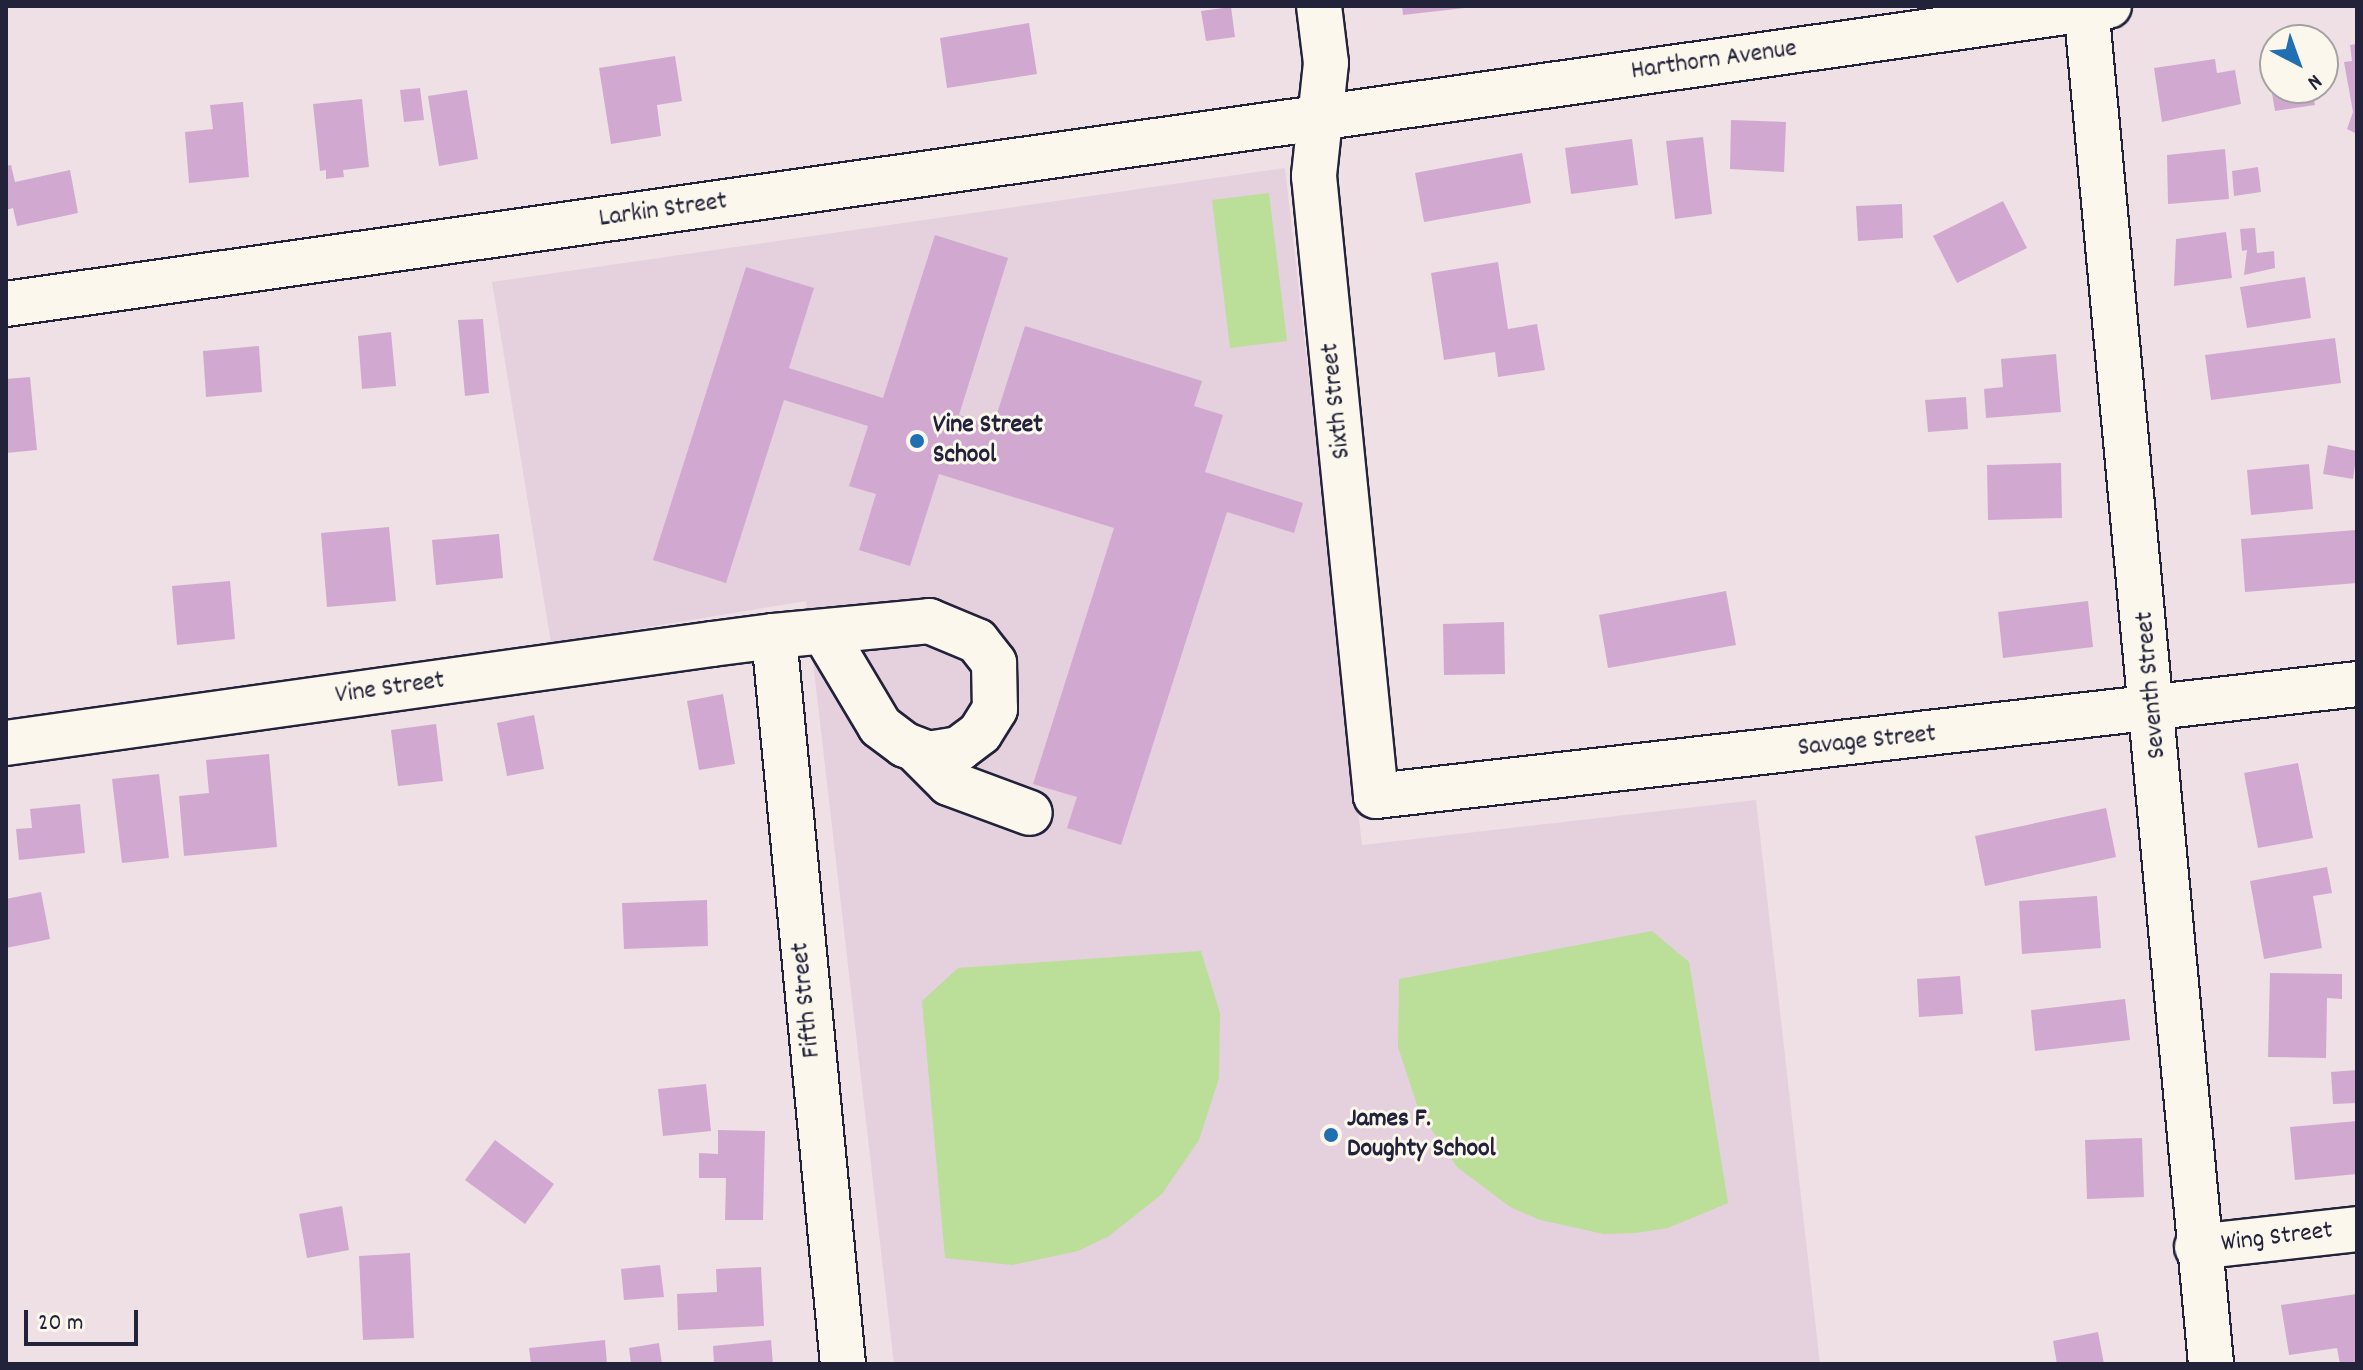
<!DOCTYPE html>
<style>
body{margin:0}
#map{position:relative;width:2363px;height:1370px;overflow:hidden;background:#eee0e4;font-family:Dekko,sans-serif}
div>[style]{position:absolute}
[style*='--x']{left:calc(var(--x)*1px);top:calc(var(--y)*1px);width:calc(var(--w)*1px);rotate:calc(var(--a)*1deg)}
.built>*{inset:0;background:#e5d0de}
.green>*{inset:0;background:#bbde99}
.building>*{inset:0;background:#d1a9d0}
.roads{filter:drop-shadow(2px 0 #22223b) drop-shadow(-2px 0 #22223b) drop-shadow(0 2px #22223b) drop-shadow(0 -2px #22223b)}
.minor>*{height:44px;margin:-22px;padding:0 22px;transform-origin:22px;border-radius:22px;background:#fbf7ec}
.dots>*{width:22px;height:22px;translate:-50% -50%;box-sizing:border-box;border:4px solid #fbf7ec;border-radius:50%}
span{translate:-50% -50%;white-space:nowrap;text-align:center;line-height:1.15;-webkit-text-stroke:6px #fbf7ec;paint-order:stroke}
.street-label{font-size:26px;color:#22223b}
.poi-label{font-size:26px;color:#22223b;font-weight:700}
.left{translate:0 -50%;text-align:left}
.frame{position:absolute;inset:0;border:8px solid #22223b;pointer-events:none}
.north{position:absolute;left:2259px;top:24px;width:80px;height:80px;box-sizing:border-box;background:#fbf7ec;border:2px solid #a4a2a5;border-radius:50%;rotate:139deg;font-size:22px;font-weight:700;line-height:32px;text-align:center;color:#22223b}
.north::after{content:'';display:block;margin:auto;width:28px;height:36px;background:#1f6fb2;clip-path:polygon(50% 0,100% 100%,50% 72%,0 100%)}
.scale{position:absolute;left:24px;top:1310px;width:114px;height:36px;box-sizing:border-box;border:4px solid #22223b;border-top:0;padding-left:10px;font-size:24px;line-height:28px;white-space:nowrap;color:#22223b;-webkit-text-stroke:6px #fbf7ec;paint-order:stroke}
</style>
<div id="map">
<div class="built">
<i style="clip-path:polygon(1285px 168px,1362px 845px,1756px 800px,1820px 1364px,894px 1364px,806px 601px,551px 643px,492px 282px)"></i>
</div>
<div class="green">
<i style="clip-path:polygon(1269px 193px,1287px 341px,1230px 348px,1212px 200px)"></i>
<i style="clip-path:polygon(1652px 931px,1689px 962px,1728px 1203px,1668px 1228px,1636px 1233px,1604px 1234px,1540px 1220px,1510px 1207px,1457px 1167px,1419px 1111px,1398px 1047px,1399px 979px)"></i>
<i style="clip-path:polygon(1201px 951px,1220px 1013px,1219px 1078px,1199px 1140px,1162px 1194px,1109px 1236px,1078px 1251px,1012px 1265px,945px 1258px,922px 1001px,958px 968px)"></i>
</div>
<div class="building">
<i style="clip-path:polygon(1402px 6px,1465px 6px,1465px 8px,1403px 15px)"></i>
<i style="clip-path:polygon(1231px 7px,1235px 37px,1206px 41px,1201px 11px)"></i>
<i style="clip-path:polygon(1029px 23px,1037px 74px,947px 88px,940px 38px)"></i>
<i style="clip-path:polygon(2357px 44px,2357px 134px,2347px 129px,2353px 112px,2344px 62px,2352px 61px,2350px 45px)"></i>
<i style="clip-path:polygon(675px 56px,682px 101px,657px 105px,661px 136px,611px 144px,599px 68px)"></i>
<i style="clip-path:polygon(2215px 59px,2217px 73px,2235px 70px,2241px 104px,2162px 122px,2154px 68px)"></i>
<i style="clip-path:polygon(2275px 74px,2275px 88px,2312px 88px,2315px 105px,2275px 111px,2269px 75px)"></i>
<i style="clip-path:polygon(420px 88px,424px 120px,404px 122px,400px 90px)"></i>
<i style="clip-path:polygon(467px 90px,478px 159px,439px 166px,428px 96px)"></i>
<i style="clip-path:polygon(362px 99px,369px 167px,343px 170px,344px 177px,326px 179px,326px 170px,320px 171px,313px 104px)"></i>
<i style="clip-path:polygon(243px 102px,249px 177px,189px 183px,185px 132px,213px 129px,210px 105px)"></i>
<i style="clip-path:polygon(1731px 120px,1786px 122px,1784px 172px,1730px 169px)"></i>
<i style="clip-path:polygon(1703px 137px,1712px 214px,1675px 219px,1666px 141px)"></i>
<i style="clip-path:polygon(1632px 139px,1638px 185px,1571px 194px,1565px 148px)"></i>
<i style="clip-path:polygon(2225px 149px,2229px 199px,2168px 204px,2167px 155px)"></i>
<i style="clip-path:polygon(1522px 153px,1531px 203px,1424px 222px,1415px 173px)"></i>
<i style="clip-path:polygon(11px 165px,15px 182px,70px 170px,78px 213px,17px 226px,13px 208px,6px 210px,6px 166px)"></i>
<i style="clip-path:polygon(2258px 167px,2261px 192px,2234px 196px,2232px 171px)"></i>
<i style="clip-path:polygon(2003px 201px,2027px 248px,1957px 283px,1933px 236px)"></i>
<i style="clip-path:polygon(1902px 204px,1903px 238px,1858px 241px,1856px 206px)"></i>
<i style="clip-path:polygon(2255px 228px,2257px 253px,2274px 251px,2275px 268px,2244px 275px,2247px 250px,2242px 251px,2240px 229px)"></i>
<i style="clip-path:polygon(2226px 232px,2232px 278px,2174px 286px,2176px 239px)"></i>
<i style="clip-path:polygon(935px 235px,1008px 258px,959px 415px,993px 426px,1025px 326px,1202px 381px,1194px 406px,1223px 415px,1205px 472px,1303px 503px,1294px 533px,1227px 512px,1121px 845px,1067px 828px,1077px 797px,1033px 784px,1114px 528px,939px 474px,910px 566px,859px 550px,876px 494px,849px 486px,868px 426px,784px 400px,726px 583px,653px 560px,746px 267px,814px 288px,789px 368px,883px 398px)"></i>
<i style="clip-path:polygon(1498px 262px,1508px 329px,1537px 324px,1545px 370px,1498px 377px,1495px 352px,1444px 360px,1431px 273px)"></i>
<i style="clip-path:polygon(2305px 277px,2311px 318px,2247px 328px,2240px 287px)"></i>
<i style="clip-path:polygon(483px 319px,489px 393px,465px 396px,458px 320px)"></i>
<i style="clip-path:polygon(391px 332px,396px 386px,362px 389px,358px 336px)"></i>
<i style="clip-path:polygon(2335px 338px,2341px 383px,2211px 400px,2205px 355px)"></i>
<i style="clip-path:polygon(259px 346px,262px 392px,206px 397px,203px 351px)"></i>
<i style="clip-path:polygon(2056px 354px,2061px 412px,1986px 418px,1984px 389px,2003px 387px,2001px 359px)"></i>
<i style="clip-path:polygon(30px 377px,37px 450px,6px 453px,6px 379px)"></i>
<i style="clip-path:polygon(1966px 397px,1968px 429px,1928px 432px,1925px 400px)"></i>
<i style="clip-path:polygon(2328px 445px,2357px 451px,2353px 479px,2323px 474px)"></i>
<i style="clip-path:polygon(2061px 463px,2062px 518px,1988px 520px,1987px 465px)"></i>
<i style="clip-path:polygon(2309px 464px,2313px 509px,2251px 515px,2247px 470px)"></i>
<i style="clip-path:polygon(389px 527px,396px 601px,327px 607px,321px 533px)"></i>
<i style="clip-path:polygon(2356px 530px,2357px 583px,2245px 592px,2241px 539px)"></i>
<i style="clip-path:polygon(499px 534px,503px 578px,436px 585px,432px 540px)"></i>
<i style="clip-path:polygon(230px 581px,235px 639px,177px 645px,172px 586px)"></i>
<i style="clip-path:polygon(1726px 591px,1736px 645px,1608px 668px,1599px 615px)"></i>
<i style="clip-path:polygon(2088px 601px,2093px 647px,2003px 658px,1998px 612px)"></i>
<i style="clip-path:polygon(1504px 622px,1505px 674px,1444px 675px,1443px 624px)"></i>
<i style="clip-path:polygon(723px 694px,735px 764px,699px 770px,687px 701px)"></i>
<i style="clip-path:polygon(534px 715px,544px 769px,507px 776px,497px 723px)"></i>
<i style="clip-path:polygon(436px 724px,443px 781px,398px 786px,391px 730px)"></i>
<i style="clip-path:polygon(269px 754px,277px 847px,184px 856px,179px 796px,209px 793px,206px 760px)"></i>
<i style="clip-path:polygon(2298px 763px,2313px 838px,2258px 848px,2244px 773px)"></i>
<i style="clip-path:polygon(159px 774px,169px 858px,122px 863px,112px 779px)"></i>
<i style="clip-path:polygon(80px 804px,85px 853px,19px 860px,16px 829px,32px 828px,30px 809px)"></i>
<i style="clip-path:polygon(2106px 808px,2116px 857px,1985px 886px,1975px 836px)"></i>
<i style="clip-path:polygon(2327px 867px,2332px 893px,2313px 896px,2322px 948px,2264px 959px,2250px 881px)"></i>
<i style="clip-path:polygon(41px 892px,50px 939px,6px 948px,6px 899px)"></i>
<i style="clip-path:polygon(2097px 896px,2101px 948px,2022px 954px,2019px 901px)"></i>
<i style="clip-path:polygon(707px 900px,708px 946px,624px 949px,622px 903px)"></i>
<i style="clip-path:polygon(2270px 973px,2342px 974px,2342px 999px,2327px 998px,2326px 1058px,2268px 1057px)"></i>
<i style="clip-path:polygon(1960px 976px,1963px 1014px,1919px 1017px,1917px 979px)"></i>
<i style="clip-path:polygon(2125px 999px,2130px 1040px,2035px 1051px,2031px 1010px)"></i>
<i style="clip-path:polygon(2357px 1070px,2357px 1103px,2333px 1104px,2331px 1072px)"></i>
<i style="clip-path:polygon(706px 1084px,711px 1131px,663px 1136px,658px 1089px)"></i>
<i style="clip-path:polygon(2357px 1121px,2357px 1174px,2295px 1180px,2290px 1127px)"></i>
<i style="clip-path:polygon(718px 1130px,765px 1131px,763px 1220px,725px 1220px,726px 1178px,699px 1178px,699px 1153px,718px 1154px)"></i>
<i style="clip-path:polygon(2142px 1138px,2144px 1197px,2087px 1199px,2085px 1140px)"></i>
<i style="clip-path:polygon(495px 1140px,554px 1184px,525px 1224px,465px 1180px)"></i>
<i style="clip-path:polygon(342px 1206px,349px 1250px,307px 1258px,299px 1214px)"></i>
<i style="clip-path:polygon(410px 1253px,414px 1338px,363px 1340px,359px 1256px)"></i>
<i style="clip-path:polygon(660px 1265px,664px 1297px,624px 1300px,621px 1269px)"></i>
<i style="clip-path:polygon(761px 1267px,764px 1326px,678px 1330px,677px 1294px,717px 1292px,716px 1269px)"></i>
<i style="clip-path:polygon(2357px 1294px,2357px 1364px,2340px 1364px,2337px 1348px,2289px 1355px,2281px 1305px)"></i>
<i style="clip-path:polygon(2098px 1332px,2104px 1364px,2057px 1364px,2053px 1341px)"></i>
<i style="clip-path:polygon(605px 1340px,607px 1364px,531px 1364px,529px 1348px)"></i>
<i style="clip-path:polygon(771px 1340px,773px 1364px,714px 1364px,713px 1346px)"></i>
<i style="clip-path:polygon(659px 1343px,662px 1364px,631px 1364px,629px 1348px)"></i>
</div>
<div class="roads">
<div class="minor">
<i style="--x:1319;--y:6;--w:57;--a:83"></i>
<i style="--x:1326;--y:63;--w:114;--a:96.1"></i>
<i style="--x:1314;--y:176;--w:623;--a:84.29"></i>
<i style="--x:1376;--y:796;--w:987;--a:-6.51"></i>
<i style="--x:2086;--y:6;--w:1364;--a:84.74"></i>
<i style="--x:6;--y:304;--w:2124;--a:-8.07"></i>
<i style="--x:774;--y:636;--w:731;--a:84.59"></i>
<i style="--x:6;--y:743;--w:713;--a:-7.98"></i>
<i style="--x:712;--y:644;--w:63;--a:-7.4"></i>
<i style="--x:774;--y:636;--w:156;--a:-5.5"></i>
<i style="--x:929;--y:621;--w:52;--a:22.6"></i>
<i style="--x:977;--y:641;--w:28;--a:52"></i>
<i style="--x:994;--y:663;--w:46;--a:88.8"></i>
<i style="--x:995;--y:709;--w:28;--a:122"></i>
<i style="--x:980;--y:733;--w:26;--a:143"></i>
<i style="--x:959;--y:749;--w:30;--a:171"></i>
<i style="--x:929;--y:754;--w:26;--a:-159"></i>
<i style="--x:905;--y:745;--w:31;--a:-143"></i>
<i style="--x:880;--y:726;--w:109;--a:-120.8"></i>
<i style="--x:915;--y:749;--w:48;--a:45"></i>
<i style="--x:949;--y:783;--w:86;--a:20.3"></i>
<i style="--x:2197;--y:1247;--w:161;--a:-6.4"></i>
</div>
</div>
<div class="dots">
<i style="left:917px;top:441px;background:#1f6fb2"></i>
<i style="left:1331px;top:1135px;background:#1f6fb2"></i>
</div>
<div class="street-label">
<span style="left:1714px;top:61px;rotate:-8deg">Harthorn Avenue</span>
<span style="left:663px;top:211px;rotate:-8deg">Larkin Street</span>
<span style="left:1337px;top:401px;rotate:-96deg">Sixth Street</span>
<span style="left:2152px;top:685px;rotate:-95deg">Seventh Street</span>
<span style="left:390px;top:689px;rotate:-8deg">Vine Street</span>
<span style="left:1867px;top:742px;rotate:-6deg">Savage Street</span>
<span style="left:807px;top:1000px;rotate:-96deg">Fifth Street</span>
<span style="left:2277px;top:1238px;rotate:-7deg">Wing Street</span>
</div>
<div class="poi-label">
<span class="left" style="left:933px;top:441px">Vine Street<br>School</span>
<span class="left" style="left:1347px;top:1135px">James F.<br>Doughty School</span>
</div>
<div class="frame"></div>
<div class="north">N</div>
<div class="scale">20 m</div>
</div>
